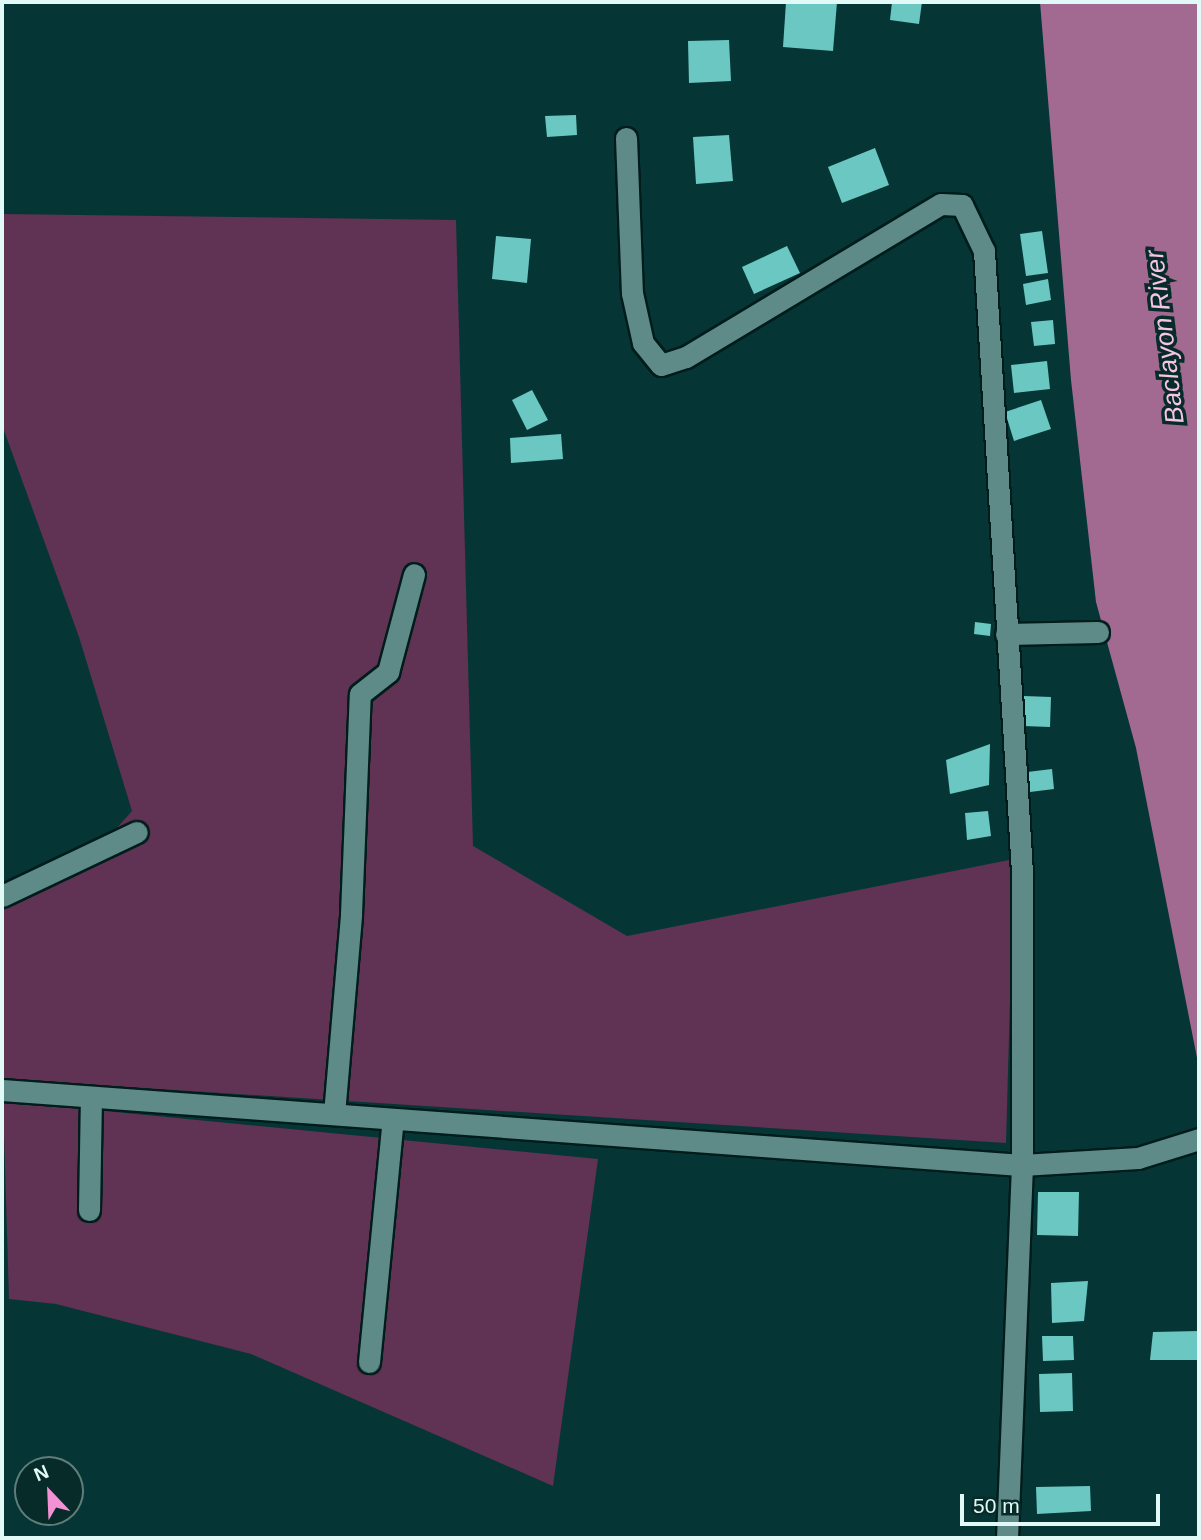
<!DOCTYPE html>
<style>
body{margin:0}
#map{position:relative;width:1201px;height:1540px;overflow:hidden;background:#053635;font-family:Arial,sans-serif}
div>[style]{position:absolute}
[style*='--x']{left:calc(var(--x)*1px);top:calc(var(--y)*1px);width:calc(var(--w)*1px);rotate:calc(var(--a)*1deg)}
.green>*{inset:0;background:#603253}
.water>*{inset:0;background:#a36a91}
.building>*{inset:0;background:#6ac7c2}
.roads{filter:drop-shadow(2px 0 #001c1b) drop-shadow(-2px 0 #001c1b) drop-shadow(0 2px #001c1b) drop-shadow(0 -2px #001c1b)}
.minor>*{height:21px;margin:-10.5px;padding:0 10.5px;transform-origin:10.5px;border-radius:10.5px;background:#5e8b88}
span{translate:-50% -50%;white-space:nowrap;text-align:center;line-height:1.15;-webkit-text-stroke:7px #072b29;paint-order:stroke}
.water-label{font-size:26px;color:#f7c4e5;font-style:italic}
.frame{position:absolute;inset:0;border:4px solid #e1f9f7;pointer-events:none}
.north{position:absolute;left:14px;top:1456px;width:70px;height:70px;box-sizing:border-box;background:#072b29;border:2px solid #5e7d7b;border-radius:50%;rotate:337deg;font-size:19px;font-weight:700;line-height:28px;text-align:center;color:#e1f9f7}
.north::after{content:'';display:block;margin:auto;width:24px;height:32px;background:#f391d5;clip-path:polygon(50% 0,100% 100%,50% 72%,0 100%)}
.scale{position:absolute;left:960px;top:1494px;width:200px;height:32px;box-sizing:border-box;border:4px solid #e1f9f7;border-top:0;padding-left:9px;font-size:21px;line-height:24px;white-space:nowrap;color:#e1f9f7;-webkit-text-stroke:5px #072b29;paint-order:stroke}
</style>
<div id="map">
<div class="green">
<i style="clip-path:polygon(2px 214px,456px 220px,473px 846px,627px 936px,1014px 859px,1006px 1143px,2px 1079px,2px 894px,106px 840px,132px 811px,79px 637px,2px 425px)"></i>
<i style="clip-path:polygon(3px 1101px,598px 1159px,553px 1486px,251px 1354px,56px 1304px,9px 1299px)"></i>
</div>
<div class="water">
<i style="clip-path:polygon(1040px 2px,1199px 2px,1199px 1068px,1136px 748px,1096px 602px,1071px 380px)"></i>
</div>
<div class="building">
<i style="clip-path:polygon(786px 2px,837px 2px,833px 51px,783px 47px)"></i>
<i style="clip-path:polygon(892px 2px,922px 2px,919px 24px,890px 20px)"></i>
<i style="clip-path:polygon(729px 40px,731px 81px,689px 83px,688px 41px)"></i>
<i style="clip-path:polygon(576px 115px,577px 135px,547px 137px,545px 116px)"></i>
<i style="clip-path:polygon(729px 135px,733px 181px,696px 184px,693px 137px)"></i>
<i style="clip-path:polygon(875px 148px,889px 185px,842px 203px,828px 167px)"></i>
<i style="clip-path:polygon(1042px 231px,1048px 273px,1026px 276px,1020px 234px)"></i>
<i style="clip-path:polygon(496px 236px,531px 239px,527px 283px,492px 279px)"></i>
<i style="clip-path:polygon(787px 246px,800px 273px,754px 294px,742px 267px)"></i>
<i style="clip-path:polygon(1048px 279px,1051px 300px,1026px 305px,1023px 284px)"></i>
<i style="clip-path:polygon(1053px 320px,1055px 344px,1034px 346px,1031px 322px)"></i>
<i style="clip-path:polygon(1047px 361px,1050px 389px,1014px 393px,1011px 365px)"></i>
<i style="clip-path:polygon(532px 390px,548px 420px,527px 430px,512px 400px)"></i>
<i style="clip-path:polygon(1041px 400px,1051px 429px,1014px 441px,1005px 412px)"></i>
<i style="clip-path:polygon(561px 434px,563px 459px,511px 463px,510px 438px)"></i>
<i style="clip-path:polygon(975px 622px,991px 624px,990px 636px,974px 634px)"></i>
<i style="clip-path:polygon(1024px 696px,1051px 697px,1050px 727px,1023px 726px)"></i>
<i style="clip-path:polygon(990px 744px,989px 785px,950px 794px,946px 760px)"></i>
<i style="clip-path:polygon(1052px 769px,1054px 789px,1022px 793px,1019px 773px)"></i>
<i style="clip-path:polygon(988px 811px,991px 836px,967px 840px,965px 813px)"></i>
<i style="clip-path:polygon(1038px 1192px,1079px 1192px,1078px 1236px,1037px 1235px)"></i>
<i style="clip-path:polygon(1088px 1281px,1084px 1321px,1052px 1323px,1051px 1283px)"></i>
<i style="clip-path:polygon(1199px 1331px,1199px 1360px,1150px 1360px,1153px 1332px)"></i>
<i style="clip-path:polygon(1042px 1336px,1073px 1336px,1074px 1360px,1043px 1361px)"></i>
<i style="clip-path:polygon(1072px 1373px,1073px 1411px,1040px 1412px,1039px 1374px)"></i>
<i style="clip-path:polygon(1090px 1486px,1091px 1511px,1037px 1514px,1036px 1487px)"></i>
</div>
<div class="roads">
<div class="minor">
<i style="--x:626;--y:138;--w:155;--a:87.8"></i>
<i style="--x:632;--y:293;--w:51;--a:77.6"></i>
<i style="--x:643;--y:343;--w:28;--a:51"></i>
<i style="--x:661;--y:365;--w:26;--a:-18"></i>
<i style="--x:686;--y:357;--w:297;--a:-31"></i>
<i style="--x:941;--y:204;--w:21;--a:3"></i>
<i style="--x:962;--y:205;--w:51;--a:64.4"></i>
<i style="--x:984;--y:251;--w:623;--a:86.5"></i>
<i style="--x:1022;--y:873;--w:292;--a:90"></i>
<i style="--x:1022;--y:1165;--w:373;--a:92.3"></i>
<i style="--x:1006;--y:634;--w:92;--a:-1.2"></i>
<i style="--x:2;--y:896;--w:149;--a:-25.4"></i>
<i style="--x:2;--y:1090;--w:1023;--a:4.21"></i>
<i style="--x:1022;--y:1165;--w:116;--a:-3.5"></i>
<i style="--x:1138;--y:1158;--w:64;--a:-17.3"></i>
<i style="--x:334;--y:1114;--w:201;--a:-85.1"></i>
<i style="--x:351;--y:914;--w:220;--a:-87.7"></i>
<i style="--x:360;--y:694;--w:36;--a:-38"></i>
<i style="--x:388;--y:672;--w:101;--a:-75.1"></i>
<i style="--x:89;--y:1210;--w:113;--a:-89"></i>
<i style="--x:369;--y:1362;--w:244;--a:-84.4"></i>
</div>
</div>
<div class="water-label">
<span style="left:1165px;top:337px;rotate:-97deg">Baclayon River</span>
</div>
<div class="frame"></div>
<div class="north">N</div>
<div class="scale">50 m</div>
</div>
